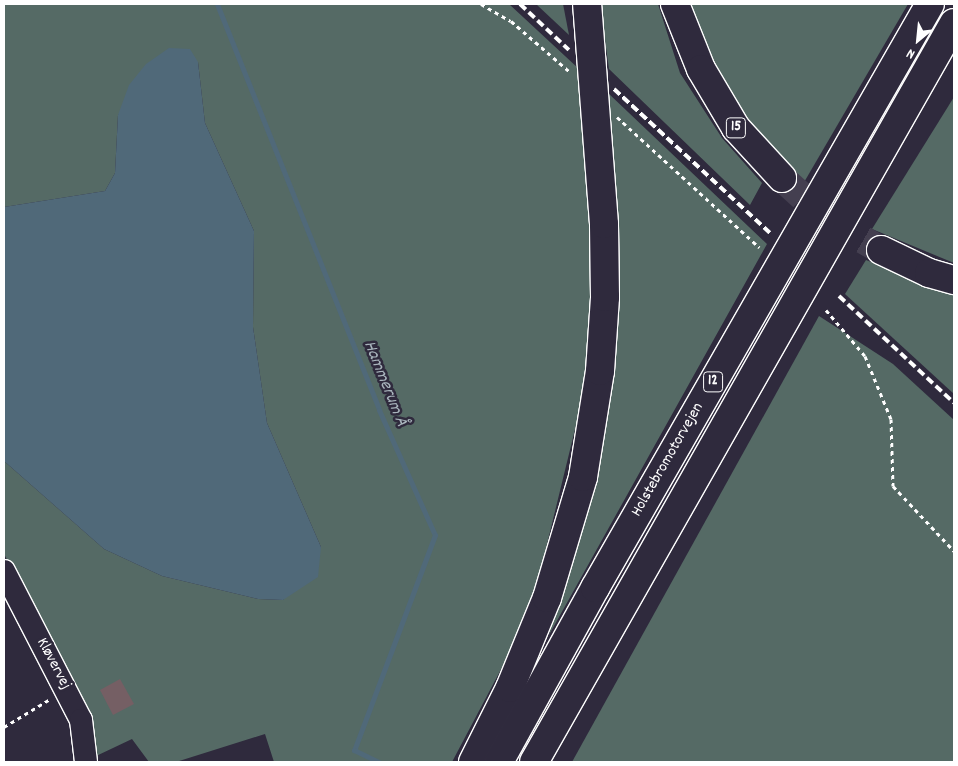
<!DOCTYPE html>
<meta charset="utf-8">
<style>
body{margin:0}
#map{position:relative;width:958px;height:766px;overflow:hidden;background:#2f2a3d;font-family:Dekko,sans-serif}
div>[style]{position:absolute}
[style*='--x']{left:calc(var(--x)*1px);top:calc(var(--y)*1px);width:calc(var(--w)*1px);rotate:calc(var(--a)*1deg)}
.green>*{inset:0;background:#556a65}
.water>*{inset:0;background:#506979}
.stream>*{height:5px;margin:-2.5px;padding:0 2.5px;transform-origin:2.5px;border-radius:2.5px;background:#506979}
.building>*{inset:0;background:#755f64}
.highway-tunnel>*{height:28px;margin-top:-14px;transform-origin:0;background:repeating-linear-gradient(90deg,#443f50 0 28px,transparent 0 42px)}
.path>*{height:3px;margin-top:-1.5px;transform-origin:0;background:repeating-linear-gradient(90deg,#fff 0 4px,transparent 0 8px)}
.roads{filter:drop-shadow(1px 0 #fff) drop-shadow(-1px 0 #fff) drop-shadow(0 1px #fff) drop-shadow(0 -1px #fff)}
.minor>*{height:22px;margin:-11px;padding:0 11px;transform-origin:11px;border-radius:11px;background:#2f2a3d}
.highway>*{height:28px;margin:-14px;padding:0 14px;transform-origin:14px;border-radius:14px;background:#2f2a3d}
.rail>*{height:4px;margin-top:-2px;transform-origin:0;background:repeating-linear-gradient(90deg,#fff 0 8px,transparent 0 12px)}
span{translate:-50% -50%;white-space:nowrap;text-align:center;line-height:1.15;-webkit-text-stroke:5px #2f2a3d;paint-order:stroke}
.shield-label span{padding:1px 4px;background:#2f2a3d;border:1px solid;border-radius:4px;-webkit-text-stroke-width:0}
.shield-label{font-size:15px;color:#fff;font-weight:700}
.street-label{font-size:16px;color:#fff}
.water-label{font-size:18px;color:#a8b4bc;font-style:italic}
.frame{position:absolute;inset:0;border:5px solid #fff;pointer-events:none}
.north{position:absolute;left:893px;top:15px;width:50px;height:50px;-webkit-text-stroke:4px #2f2a3d;paint-order:stroke;rotate:208deg;font-size:14px;font-weight:700;line-height:20px;text-align:center;color:#fff}
.north::after{content:'';display:block;margin:auto;width:18px;height:22px;background:#fff;clip-path:polygon(50% 0,100% 100%,50% 72%,0 100%)}
</style>
<div id="map">
<div class="green">
<i style="clip-path:polygon(4px 4px,509px 4px,579px 69px,593px 245px,589px 372px,538px 581px,518px 637px,452px 762px,274px 762px,265px 734px,176px 762px,149px 762px,132px 739px,94px 757px,70px 680px,4px 554px,4px 461px,104px 549px,162px 576px,258px 599px,283px 600px,321px 547px,267px 423px,253px 327px,254px 231px,205px 123px,198px 62px,118px 115px,115px 173px,105px 191px,4px 207px)"></i>
<i style="clip-path:polygon(536px 4px,563px 4px,569px 35px)"></i>
<i style="clip-path:polygon(600px 4px,658px 4px,680px 73px,722px 138px,762px 183px,750px 205px,609px 69px)"></i>
<i style="clip-path:polygon(685px 4px,908px 4px,803px 184px,750px 131px,704px 60px)"></i>
<i style="clip-path:polygon(608px 93px,767px 244px,549px 635px,594px 478px,616px 311px,618px 215px)"></i>
<i style="clip-path:polygon(954px 97px,954px 263px,872px 229px)"></i>
<i style="clip-path:polygon(866px 260px,954px 294px,954px 394px,845px 294px)"></i>
<i style="clip-path:polygon(819px 316px,893px 364px,954px 420px,954px 762px,572px 762px)"></i>
</div>
<div class="water">
<i style="clip-path:polygon(169px 48px,190px 49px,198px 62px,205px 123px,254px 231px,253px 327px,267px 423px,321px 547px,318px 577px,283px 600px,258px 599px,162px 576px,104px 549px,4px 461px,4px 207px,105px 191px,115px 173px,118px 115px,129px 85px,146px 64px)"></i>
</div>
<div class="stream">
<i style="--x:217;--y:4;--w:437;--a:68.2"></i>
<i style="--x:379;--y:410;--w:137;--a:65.9"></i>
<i style="--x:435;--y:535;--w:230;--a:110.6"></i>
<i style="--x:354;--y:750;--w:28;--a:26"></i>
</div>
<div class="building">
<i style="clip-path:polygon(120px 679px,134px 704px,113px 715px,100px 690px)"></i>
</div>
<div class="highway-tunnel">
<i style="--x:782;--y:178;--w:61;--a:42.3"></i>
<i style="--x:827;--y:219;--w:62;--a:29.9"></i>
</div>
<div class="path">
<i style="--x:481;--y:4;--w:34;--a:30"></i>
<i style="--x:511;--y:21;--w:79;--a:40.9"></i>
<i style="--x:617;--y:117;--w:193;--a:42.5"></i>
<i style="--x:826;--y:310;--w:60;--a:49.7"></i>
<i style="--x:865;--y:356;--w:68;--a:67.6"></i>
<i style="--x:891;--y:419;--w:67;--a:88.3"></i>
<i style="--x:893;--y:486;--w:89;--a:46.8"></i>
<i style="--x:4;--y:727;--w:54;--a:-31.3"></i>
</div>
<div class="roads">
<div class="minor">
<i style="--x:4;--y:571;--w:168;--a:62.7"></i>
<i style="--x:81;--y:720;--w:42;--a:83.2"></i>
</div>
<div class="highway">
<i style="--x:675;--y:4;--w:70;--a:68.2"></i>
<i style="--x:701;--y:69;--w:69;--a:59.3"></i>
<i style="--x:736;--y:128;--w:68;--a:47.4"></i>
<i style="--x:881;--y:250;--w:53;--a:25.6"></i>
<i style="--x:929;--y:273;--w:26;--a:16"></i>
<i style="--x:473;--y:762;--w:83;--a:-63.4"></i>
<i style="--x:510;--y:688;--w:97;--a:-67.7"></i>
<i style="--x:547;--y:598;--w:126;--a:-73.4"></i>
<i style="--x:583;--y:477;--w:107;--a:-80.9"></i>
<i style="--x:600;--y:371;--w:74;--a:-86.1"></i>
<i style="--x:605;--y:297;--w:73;--a:-90.8"></i>
<i style="--x:604;--y:224;--w:221;--a:-94.4"></i>
<i style="--x:499;--y:762;--w:199;--a:-61.1"></i>
<i style="--x:595;--y:588;--w:673;--a:-60.16"></i>
<i style="--x:534;--y:762;--w:850;--a:-60.39"></i>
</div>
</div>
<div class="rail">
<i style="--x:520;--y:4;--w:67;--a:43.2"></i>
<i style="--x:614;--y:89;--w:212;--a:42.7"></i>
<i style="--x:839;--y:296;--w:157;--a:42.9"></i>
</div>
<div class="shield-label">
<span style="left:736px;top:128px">15</span>
<span style="left:713px;top:382px">12</span>
</div>
<div class="street-label">
<span style="left:668px;top:460px;rotate:-60deg">Holstebromotorvejen</span>
<span style="left:53px;top:664px;rotate:62deg">Kløvervej</span>
</div>
<div class="water-label">
<span style="left:384px;top:384px;rotate:68deg">Hammerum Å</span>
</div>
<div class="frame"></div>
<div class="north">N</div>
</div>
